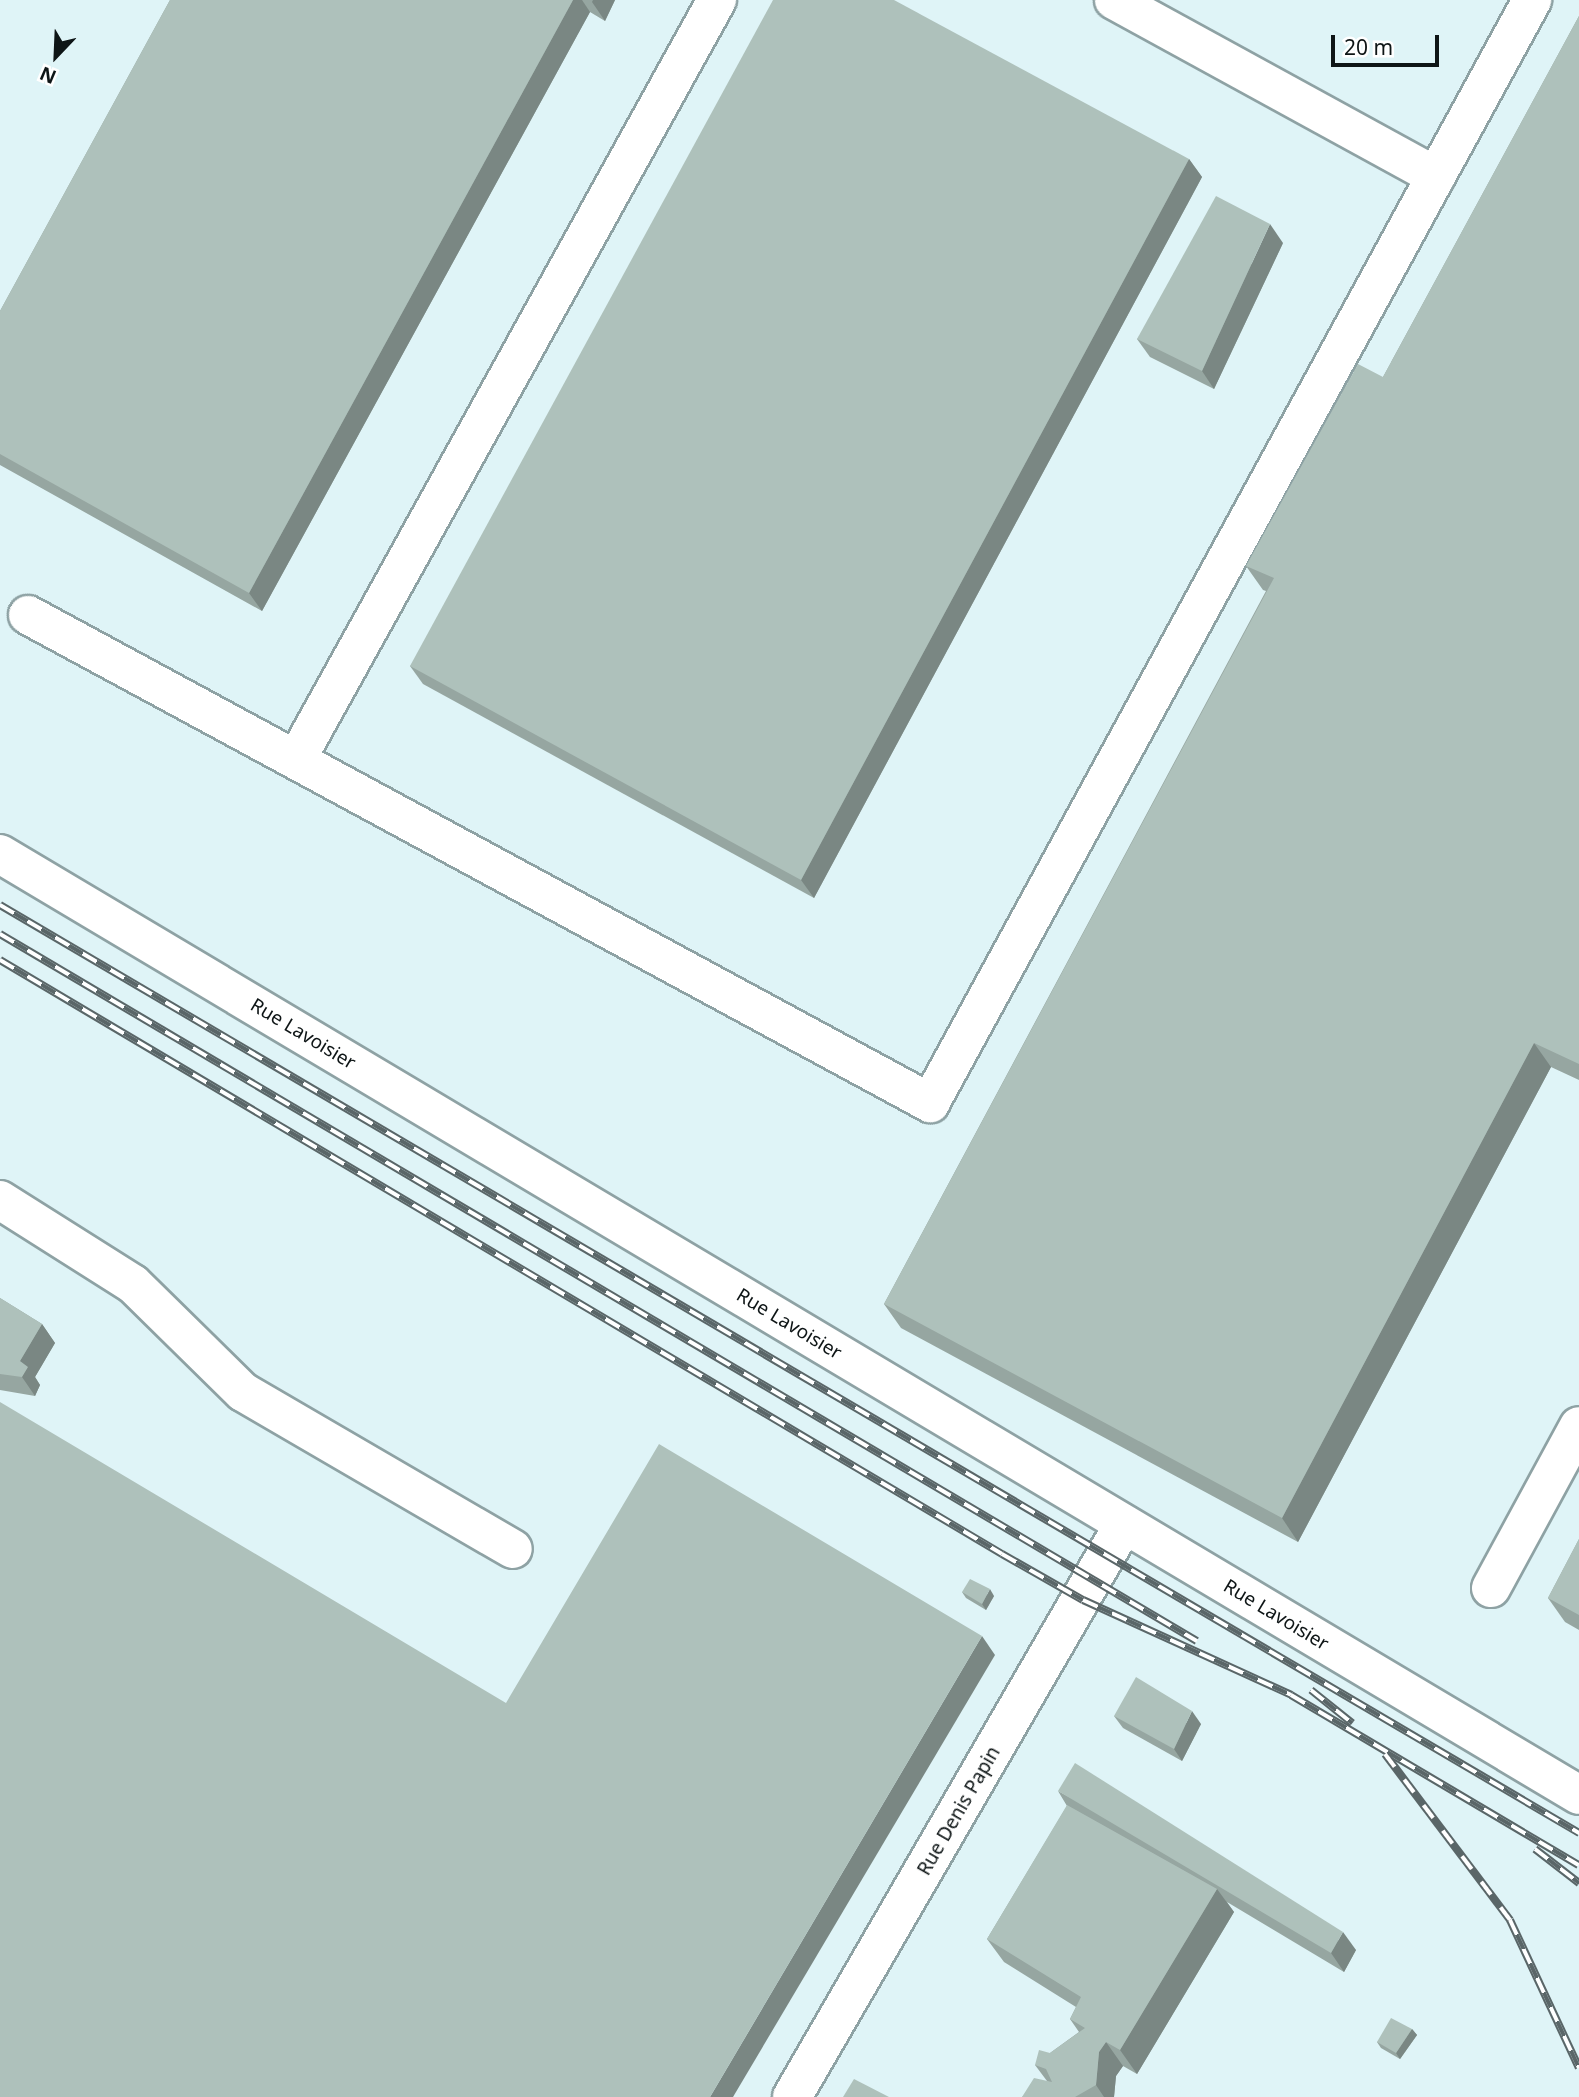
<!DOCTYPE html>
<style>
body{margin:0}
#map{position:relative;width:1579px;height:2097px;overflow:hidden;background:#dff4f7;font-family:"Noto Sans",sans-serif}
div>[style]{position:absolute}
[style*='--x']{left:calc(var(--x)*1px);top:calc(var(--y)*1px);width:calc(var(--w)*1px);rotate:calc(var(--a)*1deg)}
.roads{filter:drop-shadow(2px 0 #8ea2a4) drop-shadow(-2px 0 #8ea2a4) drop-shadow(0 2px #8ea2a4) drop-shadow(0 -2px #8ea2a4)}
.minor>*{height:38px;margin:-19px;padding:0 19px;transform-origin:19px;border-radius:19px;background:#fff}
.rail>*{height:8px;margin-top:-4px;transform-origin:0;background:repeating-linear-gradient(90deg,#fff 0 16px,#5a6668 0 32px);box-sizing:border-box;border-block:2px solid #5a6668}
.wall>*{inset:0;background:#96a6a1}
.shaded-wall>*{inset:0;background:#7a8783}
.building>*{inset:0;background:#aec1bb}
span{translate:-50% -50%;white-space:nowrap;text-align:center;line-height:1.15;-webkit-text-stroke:7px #fff;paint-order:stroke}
.street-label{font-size:19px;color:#0e1516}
.north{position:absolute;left:21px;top:21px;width:70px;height:70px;-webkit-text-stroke:5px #fff;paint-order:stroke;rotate:203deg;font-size:19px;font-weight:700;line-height:28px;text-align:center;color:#0e1516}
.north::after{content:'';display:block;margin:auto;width:24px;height:32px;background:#0e1516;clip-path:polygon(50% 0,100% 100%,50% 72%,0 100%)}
.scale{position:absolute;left:1331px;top:35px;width:108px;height:32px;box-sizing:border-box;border:4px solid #0e1516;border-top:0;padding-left:9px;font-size:21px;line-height:24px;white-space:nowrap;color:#0e1516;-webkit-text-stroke:5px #fff;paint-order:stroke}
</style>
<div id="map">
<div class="roads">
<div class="minor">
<i style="--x:1114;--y:0;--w:367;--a:28.7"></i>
<i style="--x:28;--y:615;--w:1026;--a:28.41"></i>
<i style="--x:930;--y:1103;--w:1257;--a:-61.37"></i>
<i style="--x:296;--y:760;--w:869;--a:-61.02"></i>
<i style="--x:0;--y:854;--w:1838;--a:30.79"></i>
<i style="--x:0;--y:1200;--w:157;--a:32.3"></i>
<i style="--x:133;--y:1284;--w:154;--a:44.5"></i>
<i style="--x:243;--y:1392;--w:312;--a:30.2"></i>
<i style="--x:1491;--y:1588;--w:184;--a:-61.5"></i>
<i style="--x:792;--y:2097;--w:662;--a:-59.91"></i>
</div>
</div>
<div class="rail">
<i style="--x:0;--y:905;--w:1832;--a:30.44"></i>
<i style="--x:0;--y:934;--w:1390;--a:30.57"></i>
<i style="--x:0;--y:960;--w:1165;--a:30.66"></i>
<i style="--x:1002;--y:1554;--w:93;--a:29.6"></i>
<i style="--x:1083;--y:1600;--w:229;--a:24.5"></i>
<i style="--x:1291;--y:1695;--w:334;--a:30.6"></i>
<i style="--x:1311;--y:1690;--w:53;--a:38.8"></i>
<i style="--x:1385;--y:1754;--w:208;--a:53"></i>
<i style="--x:1510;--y:1920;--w:163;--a:65"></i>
<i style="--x:1535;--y:1849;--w:56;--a:37.7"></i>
</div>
<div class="wall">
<i style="clip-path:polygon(170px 0,615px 0,605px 21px,590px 12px,262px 611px,0 465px,0 311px)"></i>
<i style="clip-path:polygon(1579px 16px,1579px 1080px,1551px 1067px,1298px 1542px,901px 1328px,884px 1304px,1266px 591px,1263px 590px,1246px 566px,1383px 377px)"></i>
<i style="clip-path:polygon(1189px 159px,1202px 177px,814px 898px,423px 684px,410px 666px)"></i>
<i style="clip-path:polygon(1283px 243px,1214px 389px,1150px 357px,1137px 339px)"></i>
<i style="clip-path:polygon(0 1298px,42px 1324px,55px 1343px,35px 1377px,40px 1385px,35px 1396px,0 1390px)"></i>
<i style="clip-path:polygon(1579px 1539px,1579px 1630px,1565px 1622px,1548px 1598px)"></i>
<i style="clip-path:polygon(962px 1592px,994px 1596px,986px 1610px,966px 1598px)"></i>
<i style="clip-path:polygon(1114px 1716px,1201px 1724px,1182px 1761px,1123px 1728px)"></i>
<i style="clip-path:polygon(1058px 1791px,1356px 1950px,1344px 1972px,1227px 1902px,1234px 1912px,1137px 2074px,1123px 2066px,1116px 2076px,1114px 2097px,1022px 2097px,1047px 2081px,1035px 2065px,1050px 2053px,1079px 2032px,1070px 2019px,1076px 2007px,1004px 1962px,987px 1939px,1067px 1806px)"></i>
<i style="clip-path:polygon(1412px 2029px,1417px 2035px,1400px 2059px,1381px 2048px,1377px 2042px)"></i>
</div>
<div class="shaded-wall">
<i style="clip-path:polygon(573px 0,582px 0,590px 12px,262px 611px,249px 593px)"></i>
<i style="clip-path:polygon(593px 0,615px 0,605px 21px,592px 2px)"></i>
<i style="clip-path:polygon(1189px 159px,1202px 177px,814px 898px,801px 880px)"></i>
<i style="clip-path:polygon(1270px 224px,1283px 243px,1214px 389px,1202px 371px)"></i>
<i style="clip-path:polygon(1534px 1043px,1551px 1067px,1298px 1542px,1282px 1518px)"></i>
<i style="clip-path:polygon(42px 1324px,55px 1343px,35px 1377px,40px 1385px,35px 1396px,22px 1377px,20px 1361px)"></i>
<i style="clip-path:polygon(990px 1589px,994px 1596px,986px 1610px,982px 1604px)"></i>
<i style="clip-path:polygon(982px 1636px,995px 1655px,733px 2097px,710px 2097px)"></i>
<i style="clip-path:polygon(1192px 1711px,1201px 1724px,1182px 1761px,1174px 1749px)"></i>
<i style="clip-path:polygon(1217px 1889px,1234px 1912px,1137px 2074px,1120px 2050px)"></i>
<i style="clip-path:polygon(1343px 1932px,1356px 1950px,1344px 1972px,1331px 1953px)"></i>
<i style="clip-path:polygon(1412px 2029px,1417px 2035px,1400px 2059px,1396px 2053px)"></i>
<i style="clip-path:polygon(1106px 2042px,1123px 2066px,1116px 2076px,1114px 2097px,1104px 2097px,1096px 2085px,1099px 2052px)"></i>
</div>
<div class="building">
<i style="clip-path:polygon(170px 0,573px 0,249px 593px,0 454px,0 311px)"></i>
<i style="clip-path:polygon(773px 0,894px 0,1189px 159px,801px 880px,410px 666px)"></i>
<i style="clip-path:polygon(1579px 16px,1579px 1064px,1534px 1043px,1282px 1518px,884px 1304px,1274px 578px,1246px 566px,1358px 364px,1383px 377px)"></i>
<i style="clip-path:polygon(1216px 196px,1270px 224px,1202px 371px,1137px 339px)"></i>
<i style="clip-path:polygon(0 1298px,42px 1324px,20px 1361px,28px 1367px,22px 1377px,0 1374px)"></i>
<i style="clip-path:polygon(0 1402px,506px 1703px,659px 1444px,982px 1636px,710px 2097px,0 2097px)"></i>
<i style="clip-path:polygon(1579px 1539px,1579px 1615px,1548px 1598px)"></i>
<i style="clip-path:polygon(970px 1579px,990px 1589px,982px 1604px,962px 1592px)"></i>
<i style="clip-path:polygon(1136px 1677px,1192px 1711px,1174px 1749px,1114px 1716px)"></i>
<i style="clip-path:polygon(1075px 1763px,1343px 1932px,1331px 1953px,1058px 1791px)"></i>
<i style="clip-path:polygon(1067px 1805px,1217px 1889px,1120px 2050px,1106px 2042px,1099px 2052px,1096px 2085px,1075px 2097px,1022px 2097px,1034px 2078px,1052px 2082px,1046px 2069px,1035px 2065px,1039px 2050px,1050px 2053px,1085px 2028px,1070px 2019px,1081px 1997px,987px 1939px)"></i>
<i style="clip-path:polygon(1391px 2018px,1412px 2029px,1396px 2053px,1377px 2042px)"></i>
<i style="clip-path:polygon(854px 2079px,889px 2097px,843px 2097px)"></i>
</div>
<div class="street-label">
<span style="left:303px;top:1034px;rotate:31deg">Rue Lavoisier</span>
<span style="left:789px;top:1324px;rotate:31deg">Rue Lavoisier</span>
<span style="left:1276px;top:1615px;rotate:31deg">Rue Lavoisier</span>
<span style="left:959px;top:1811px;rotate:-60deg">Rue Denis Papin</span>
</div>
<div class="north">N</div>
<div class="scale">20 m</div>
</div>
